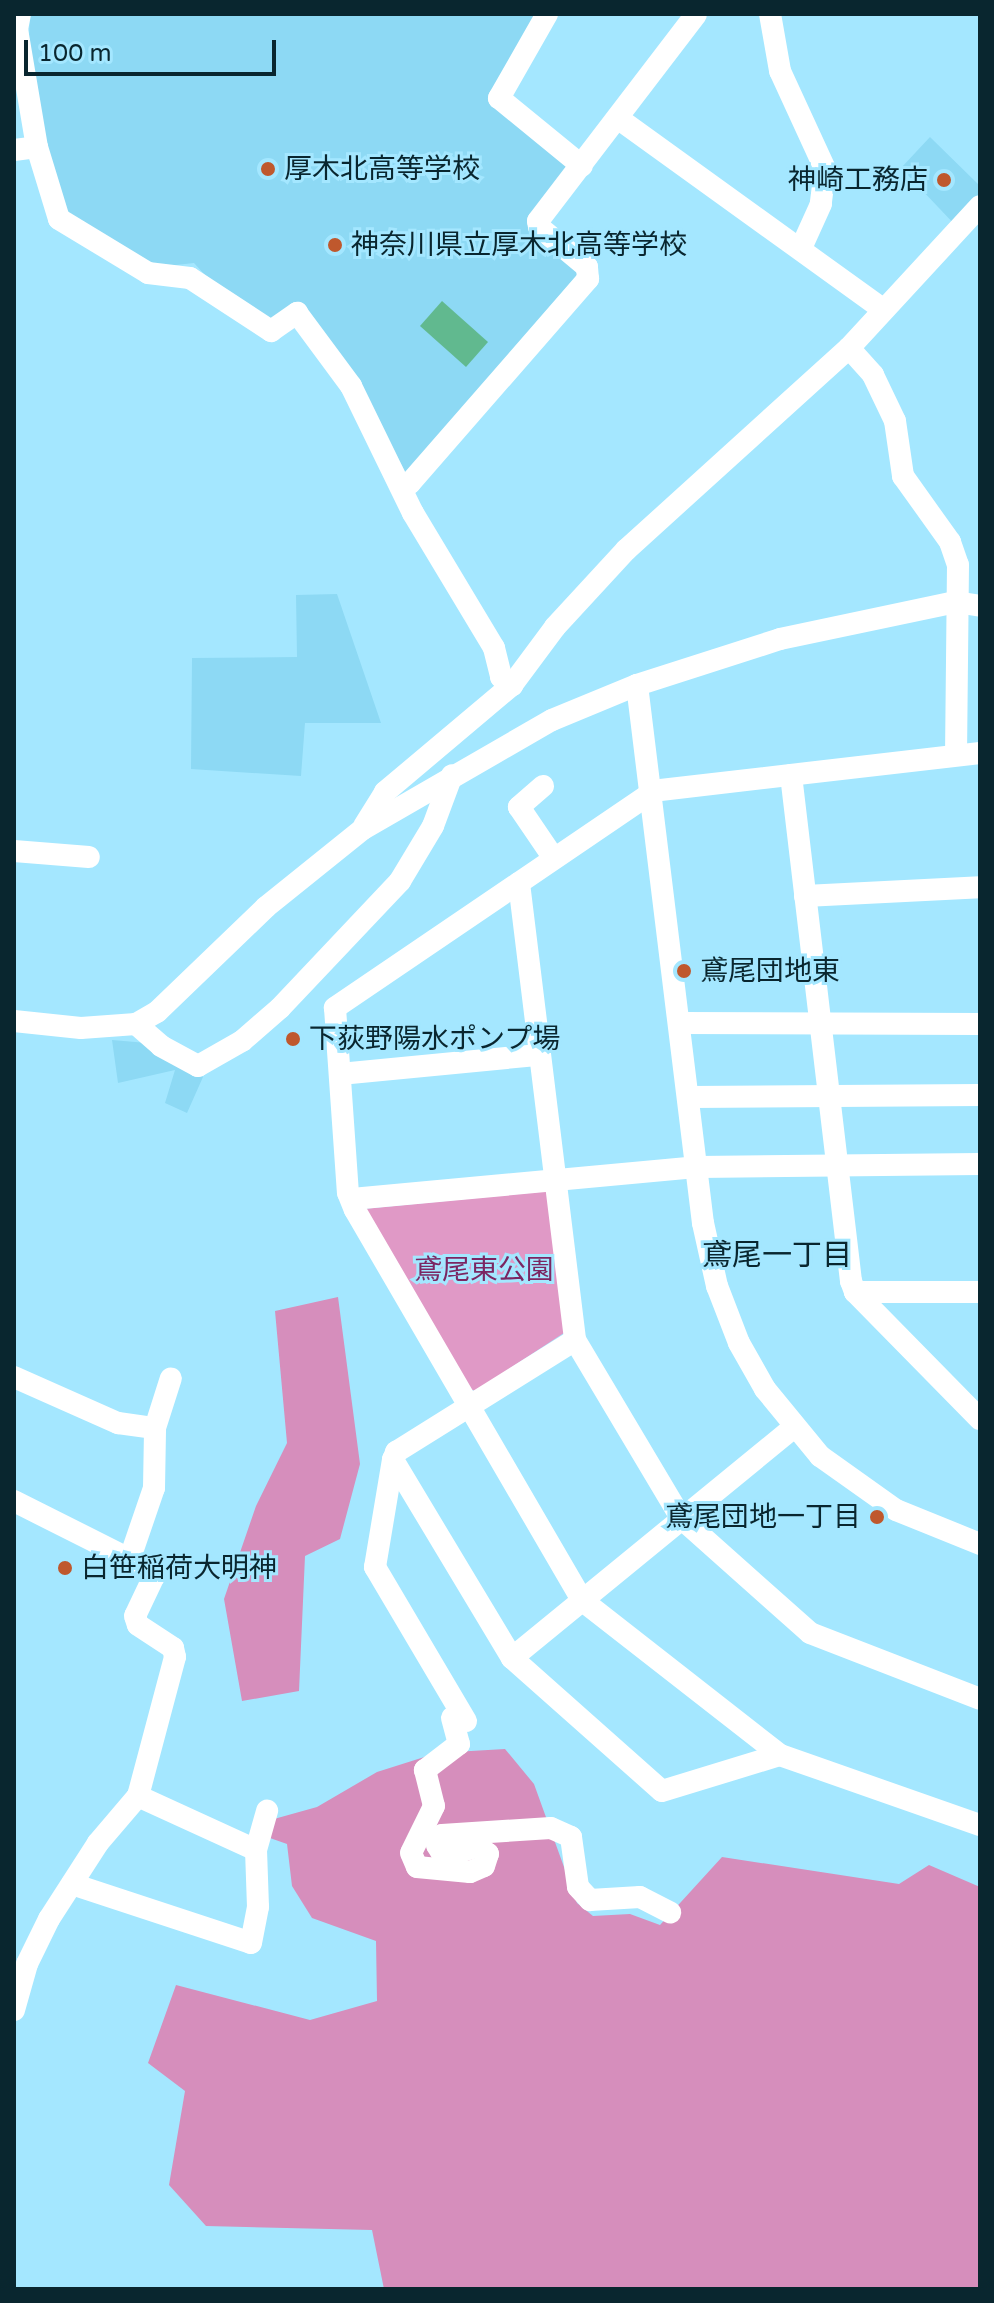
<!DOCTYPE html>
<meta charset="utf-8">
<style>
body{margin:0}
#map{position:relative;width:994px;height:2303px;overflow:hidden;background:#a4e7ff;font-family:"Varela Round","Noto Sans JP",sans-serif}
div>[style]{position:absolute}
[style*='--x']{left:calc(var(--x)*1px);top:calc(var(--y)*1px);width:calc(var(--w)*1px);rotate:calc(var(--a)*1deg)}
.built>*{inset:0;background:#8dd9f4}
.green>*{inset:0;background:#e099c6}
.forest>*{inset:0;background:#d68ebc}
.water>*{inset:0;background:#61b98f}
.minor>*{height:22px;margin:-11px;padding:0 11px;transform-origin:11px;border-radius:11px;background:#fff}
.dots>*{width:22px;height:22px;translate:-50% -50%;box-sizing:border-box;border:4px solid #a4e7ff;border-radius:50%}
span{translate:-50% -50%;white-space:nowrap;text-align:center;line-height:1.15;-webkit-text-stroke:6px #a4e7ff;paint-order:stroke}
.poi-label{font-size:28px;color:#09262f}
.left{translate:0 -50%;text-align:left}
.right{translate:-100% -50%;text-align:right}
.park-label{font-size:28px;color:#7b2662}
.neighbourhood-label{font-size:30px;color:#09262f}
.frame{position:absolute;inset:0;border:16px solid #09262f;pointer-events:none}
.scale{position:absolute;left:24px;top:40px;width:252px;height:36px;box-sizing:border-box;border:4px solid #09262f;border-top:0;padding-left:10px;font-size:24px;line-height:28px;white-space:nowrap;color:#09262f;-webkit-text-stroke:6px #a4e7ff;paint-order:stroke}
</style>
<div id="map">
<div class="built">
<i style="clip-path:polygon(30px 14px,538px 14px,490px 99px,570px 165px,529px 226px,581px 270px,407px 475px,356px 381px,295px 303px,272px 321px,215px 286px,194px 263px,158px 267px,72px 218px,56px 193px,28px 62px)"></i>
<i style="clip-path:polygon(930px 137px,980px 186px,980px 197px,957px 227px,901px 168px)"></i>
<i style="clip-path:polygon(337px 594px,381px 723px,305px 723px,301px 776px,191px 769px,192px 658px,297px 657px,296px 595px)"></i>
<i style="clip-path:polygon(112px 1040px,147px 1043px,203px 1077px,187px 1113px,165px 1103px,175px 1070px,118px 1083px)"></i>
</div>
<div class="green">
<i style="clip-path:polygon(549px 1191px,567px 1331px,475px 1391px,468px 1388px,363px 1209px)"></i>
</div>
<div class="forest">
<i style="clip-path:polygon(338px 1297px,360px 1464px,340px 1539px,305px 1556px,299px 1691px,242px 1701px,224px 1599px,256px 1506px,287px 1443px,275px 1311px)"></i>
<i style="clip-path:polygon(505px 1749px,534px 1784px,577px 1903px,593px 1916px,630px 1914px,660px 1925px,722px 1857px,899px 1884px,929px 1865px,980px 1887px,980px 2289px,384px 2289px,372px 2230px,206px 2226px,169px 2185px,185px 2091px,148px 2063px,176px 1985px,310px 2020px,377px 2001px,376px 1941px,312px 1918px,292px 1886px,287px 1844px,270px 1838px,274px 1819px,317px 1807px,377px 1772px,437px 1753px)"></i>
</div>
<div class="water">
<i style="clip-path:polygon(442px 301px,488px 342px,466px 367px,420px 326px)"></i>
</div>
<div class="minor">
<i style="--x:20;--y:14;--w:15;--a:101"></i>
<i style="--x:17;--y:29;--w:120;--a:80.4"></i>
<i style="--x:37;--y:147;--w:75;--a:73"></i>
<i style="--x:59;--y:219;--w:104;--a:31.2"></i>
<i style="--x:148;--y:273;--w:42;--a:6.8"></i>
<i style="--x:190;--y:278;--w:97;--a:33.2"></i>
<i style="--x:271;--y:331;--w:32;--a:-35"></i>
<i style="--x:297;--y:313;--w:91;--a:53.5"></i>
<i style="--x:351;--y:386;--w:141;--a:64"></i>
<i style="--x:413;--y:513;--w:157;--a:59"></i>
<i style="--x:494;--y:648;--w:30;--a:76"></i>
<i style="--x:501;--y:677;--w:14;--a:36"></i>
<i style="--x:512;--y:685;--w:72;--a:-53.4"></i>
<i style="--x:555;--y:627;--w:105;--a:-47.3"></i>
<i style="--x:626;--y:550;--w:301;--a:-42.2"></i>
<i style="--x:849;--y:348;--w:193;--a:-47.3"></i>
<i style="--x:547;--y:14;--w:97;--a:119.7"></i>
<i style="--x:499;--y:98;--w:107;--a:39.3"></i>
<i style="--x:770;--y:14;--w:58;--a:80"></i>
<i style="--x:780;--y:71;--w:108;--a:65.3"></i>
<i style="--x:825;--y:169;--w:35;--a:97"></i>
<i style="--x:821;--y:204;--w:48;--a:114.4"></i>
<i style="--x:619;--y:119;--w:324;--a:35.8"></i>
<i style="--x:14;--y:150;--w:23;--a:-7"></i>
<i style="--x:849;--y:348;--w:36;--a:48"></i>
<i style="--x:873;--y:375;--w:51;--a:64.4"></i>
<i style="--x:895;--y:421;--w:56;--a:81.7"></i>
<i style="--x:903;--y:476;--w:81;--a:54.5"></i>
<i style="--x:950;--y:542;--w:24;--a:71"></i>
<i style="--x:958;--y:565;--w:188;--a:90.6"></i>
<i style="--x:401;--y:483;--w:9;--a:0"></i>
<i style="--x:410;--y:483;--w:271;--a:-48.9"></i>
<i style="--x:588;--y:279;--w:12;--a:-95"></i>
<i style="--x:587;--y:267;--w:62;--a:-140.2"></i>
<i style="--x:539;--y:227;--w:6;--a:-99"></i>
<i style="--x:538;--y:221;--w:260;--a:-52.6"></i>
<i style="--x:637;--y:685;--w:542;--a:83.01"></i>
<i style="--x:703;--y:1223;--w:65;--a:77.5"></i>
<i style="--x:717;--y:1286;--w:61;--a:68.9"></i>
<i style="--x:739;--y:1343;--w:53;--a:60.5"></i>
<i style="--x:765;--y:1389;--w:87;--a:50.6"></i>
<i style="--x:820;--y:1456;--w:93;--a:35.4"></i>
<i style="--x:896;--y:1510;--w:91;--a:22"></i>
<i style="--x:980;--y:753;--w:328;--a:173.4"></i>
<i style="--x:654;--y:791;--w:386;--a:145.8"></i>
<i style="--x:335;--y:1008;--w:185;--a:86"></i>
<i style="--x:348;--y:1193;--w:18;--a:68"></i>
<i style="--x:355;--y:1210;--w:453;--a:59.8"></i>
<i style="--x:583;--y:1601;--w:250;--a:38"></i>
<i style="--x:780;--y:1755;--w:212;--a:19.3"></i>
<i style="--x:791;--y:775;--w:510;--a:83.24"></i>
<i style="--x:851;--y:1281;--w:12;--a:70"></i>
<i style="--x:855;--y:1292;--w:178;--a:45.5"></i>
<i style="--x:543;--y:786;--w:32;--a:139"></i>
<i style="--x:519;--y:807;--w:60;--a:55.8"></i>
<i style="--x:364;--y:826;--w:40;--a:-58"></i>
<i style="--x:385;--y:792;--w:166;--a:-40.1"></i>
<i style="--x:14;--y:851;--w:75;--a:4.6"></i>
<i style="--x:519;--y:883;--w:460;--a:83"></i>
<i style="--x:575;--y:1340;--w:207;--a:59.2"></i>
<i style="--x:681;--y:1518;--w:173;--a:41.7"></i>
<i style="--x:810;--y:1633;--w:182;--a:21.2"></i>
<i style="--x:805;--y:896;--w:175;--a:-2.9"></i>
<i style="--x:14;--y:1021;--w:67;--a:6"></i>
<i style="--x:81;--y:1028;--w:55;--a:-4.2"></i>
<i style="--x:136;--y:1024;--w:24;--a:-30"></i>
<i style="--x:157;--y:1012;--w:151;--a:-43.9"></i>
<i style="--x:266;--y:907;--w:124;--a:-38.8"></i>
<i style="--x:363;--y:829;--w:218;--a:-30"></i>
<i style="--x:552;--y:720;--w:92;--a:-22.4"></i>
<i style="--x:637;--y:685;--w:150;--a:-17.8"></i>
<i style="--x:780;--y:639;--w:180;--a:-11.9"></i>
<i style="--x:956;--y:602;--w:24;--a:9"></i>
<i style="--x:682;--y:1023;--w:298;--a:0.2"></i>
<i style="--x:136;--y:1024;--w:33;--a:41"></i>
<i style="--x:161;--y:1046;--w:42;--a:28.4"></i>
<i style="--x:198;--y:1066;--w:51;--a:-29.6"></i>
<i style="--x:242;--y:1041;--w:50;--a:-41"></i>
<i style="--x:280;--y:1008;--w:175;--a:-46.6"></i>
<i style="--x:400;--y:881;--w:64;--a:-59"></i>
<i style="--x:433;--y:826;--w:54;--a:-69.6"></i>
<i style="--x:340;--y:1074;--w:200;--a:-5.5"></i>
<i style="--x:691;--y:1097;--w:289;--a:-0.4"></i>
<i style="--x:352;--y:1199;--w:348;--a:-5.3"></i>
<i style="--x:699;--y:1167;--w:281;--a:-0.6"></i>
<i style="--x:855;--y:1292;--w:125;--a:0"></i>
<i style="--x:14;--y:1377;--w:114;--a:23.9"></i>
<i style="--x:118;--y:1423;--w:37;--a:8"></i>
<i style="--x:393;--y:1460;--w:231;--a:59"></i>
<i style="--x:512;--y:1658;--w:200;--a:41.6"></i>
<i style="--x:662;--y:1791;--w:123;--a:-17"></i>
<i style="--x:14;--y:1501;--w:153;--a:26.7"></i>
<i style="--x:151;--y:1570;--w:7;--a:63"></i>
<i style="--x:154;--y:1576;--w:44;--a:115.4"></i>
<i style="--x:135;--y:1616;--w:9;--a:72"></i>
<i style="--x:138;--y:1625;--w:42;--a:33.3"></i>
<i style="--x:173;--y:1648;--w:9;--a:77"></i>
<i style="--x:175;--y:1657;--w:144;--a:104.9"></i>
<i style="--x:138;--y:1796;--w:62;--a:130.4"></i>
<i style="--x:98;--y:1843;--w:90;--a:122.8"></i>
<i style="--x:49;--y:1919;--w:50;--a:116.1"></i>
<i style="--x:27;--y:1964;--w:48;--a:105.8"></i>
<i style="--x:130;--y:1558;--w:74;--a:-71.1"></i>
<i style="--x:154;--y:1488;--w:60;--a:-89"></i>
<i style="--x:155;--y:1428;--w:52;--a:-72.3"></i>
<i style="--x:512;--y:1658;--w:365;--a:-39.3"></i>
<i style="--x:452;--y:1718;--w:27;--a:75"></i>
<i style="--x:459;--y:1744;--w:43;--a:142.6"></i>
<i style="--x:425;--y:1770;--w:37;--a:76"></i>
<i style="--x:434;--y:1806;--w:52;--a:116.1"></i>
<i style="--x:411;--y:1853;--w:15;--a:67"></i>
<i style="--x:417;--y:1867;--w:53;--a:5.4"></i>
<i style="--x:470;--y:1872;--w:15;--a:-23"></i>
<i style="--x:484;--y:1866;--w:13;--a:-72"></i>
<i style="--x:488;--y:1854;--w:13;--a:-141"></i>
<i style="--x:478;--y:1846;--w:36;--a:162"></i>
<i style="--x:444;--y:1857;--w:14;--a:-120"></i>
<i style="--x:437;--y:1845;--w:11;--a:-63"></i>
<i style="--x:442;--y:1835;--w:109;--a:-3.7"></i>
<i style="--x:551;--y:1828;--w:22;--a:24"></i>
<i style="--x:571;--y:1837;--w:50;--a:82"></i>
<i style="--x:578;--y:1887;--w:18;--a:47"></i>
<i style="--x:590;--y:1900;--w:50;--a:-3.4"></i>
<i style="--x:640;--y:1897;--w:34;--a:27"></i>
<i style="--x:466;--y:1721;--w:179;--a:-120.6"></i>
<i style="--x:375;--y:1567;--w:109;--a:-80.5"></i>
<i style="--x:393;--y:1460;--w:9;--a:-69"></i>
<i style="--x:396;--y:1452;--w:211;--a:-32"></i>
<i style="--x:256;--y:1850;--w:41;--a:-74.2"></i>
<i style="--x:72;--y:1884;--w:188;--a:18.2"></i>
<i style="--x:251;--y:1943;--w:37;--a:-79"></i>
<i style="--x:258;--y:1907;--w:57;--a:-92"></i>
<i style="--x:256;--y:1850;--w:130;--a:-155.4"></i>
</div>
<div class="dots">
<i style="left:268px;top:169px;background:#bf582d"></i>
<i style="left:944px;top:180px;background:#bf582d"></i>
<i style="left:335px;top:245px;background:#bf582d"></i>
<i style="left:684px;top:971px;background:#bf582d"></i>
<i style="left:293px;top:1039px;background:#bf582d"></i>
<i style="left:877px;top:1517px;background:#bf582d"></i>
<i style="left:65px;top:1568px;background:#bf582d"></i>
</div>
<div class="poi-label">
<span class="left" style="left:284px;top:169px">厚木北高等学校</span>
<span class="right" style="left:928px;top:180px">神崎工務店</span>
<span class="left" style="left:351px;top:245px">神奈川県立厚木北高等学校</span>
<span class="left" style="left:700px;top:971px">鳶尾団地東</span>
<span class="left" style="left:309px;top:1039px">下荻野陽水ポンプ場</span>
<span class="right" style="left:861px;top:1517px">鳶尾団地一丁目</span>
<span class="left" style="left:81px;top:1568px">白笹稲荷大明神</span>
</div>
<div class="park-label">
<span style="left:484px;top:1270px">鳶尾東公園</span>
</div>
<div class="neighbourhood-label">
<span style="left:777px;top:1256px">鳶尾一丁目</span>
</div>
<div class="frame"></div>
<div class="scale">100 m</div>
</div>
